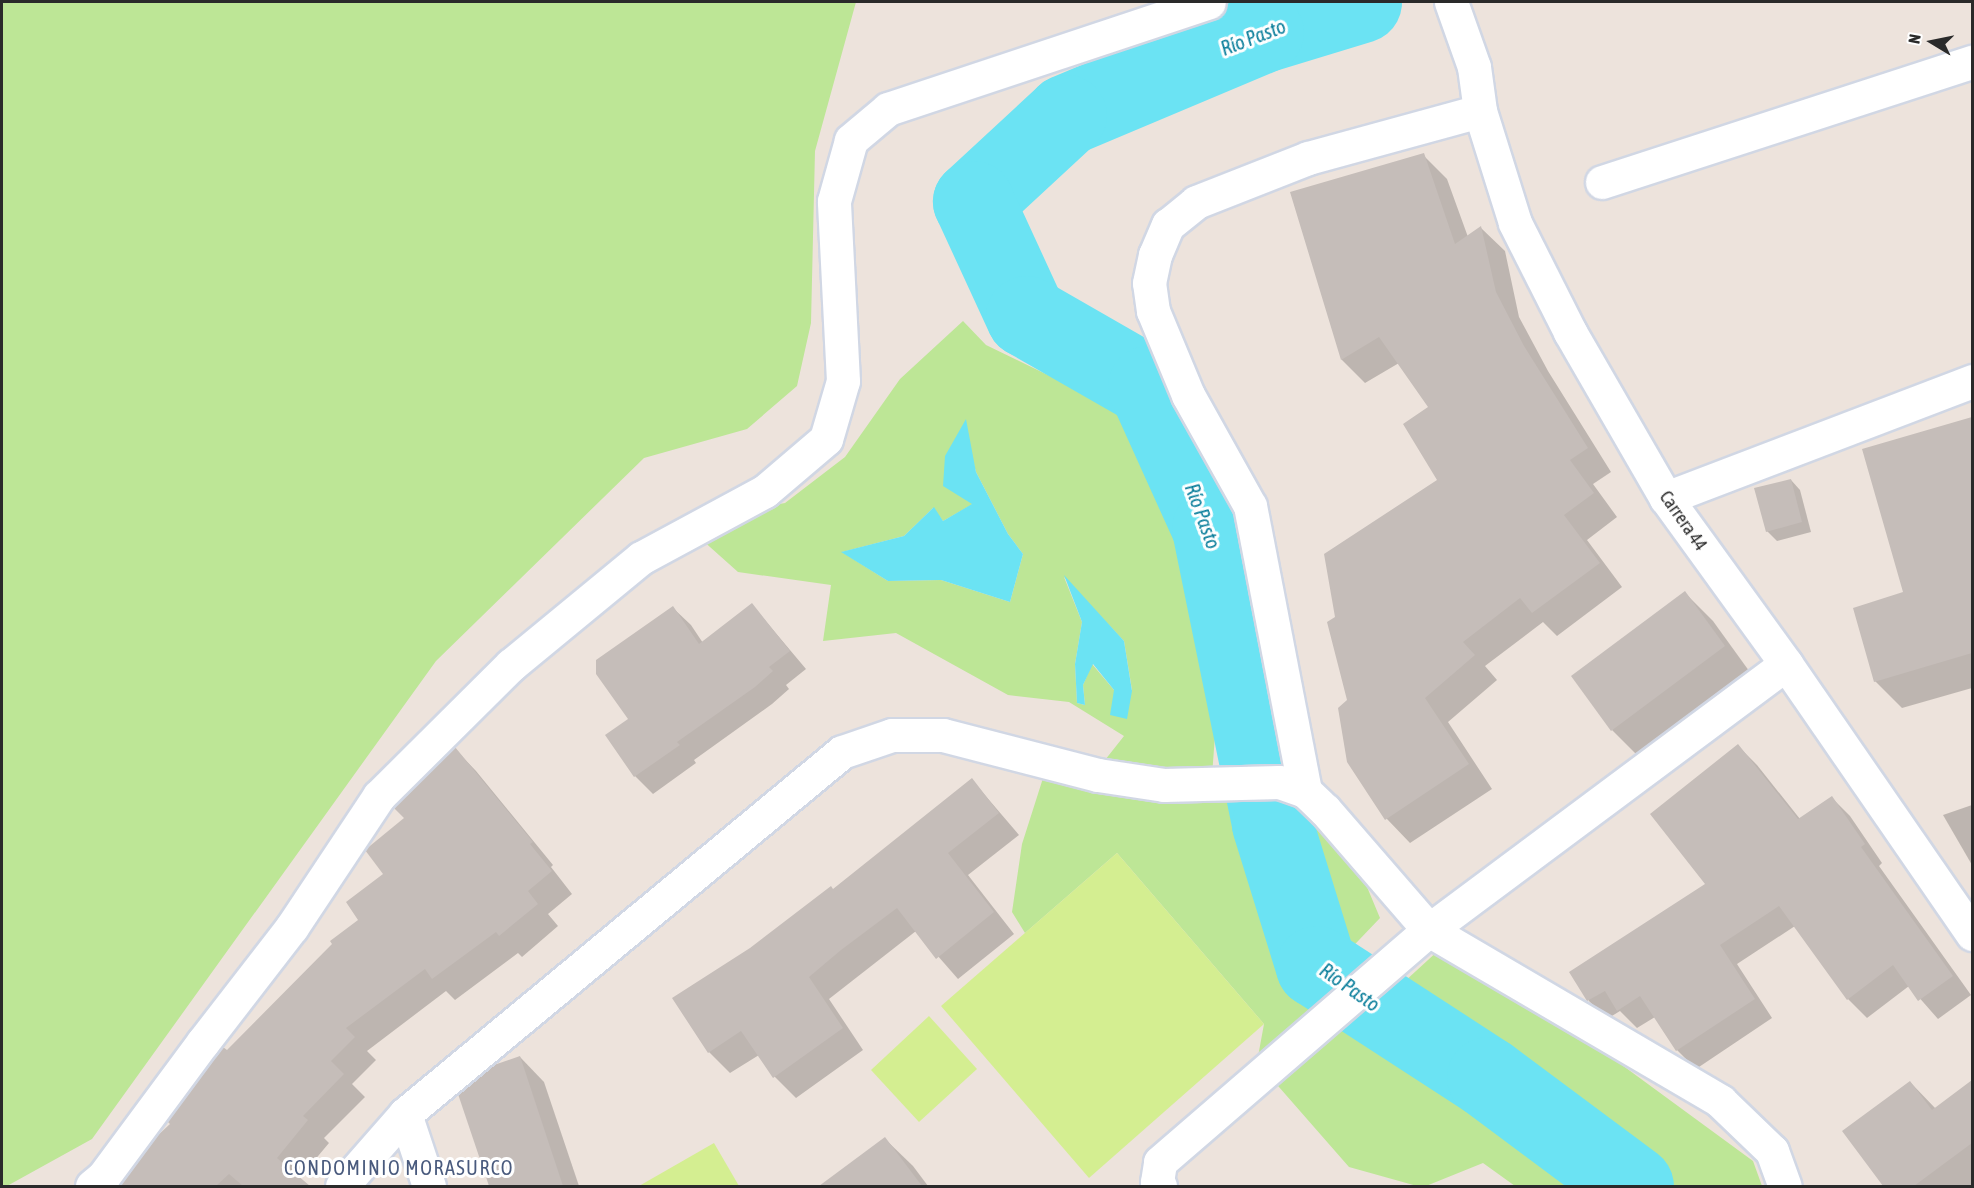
<!DOCTYPE html>
<meta charset="utf-8">
<style>
body{margin:0}
#map{position:relative;width:1974px;height:1188px;overflow:hidden;background:#ede3dc;font-family:"Asap Condensed",sans-serif}
div>[style]{position:absolute}
[style*='--x']{left:calc(var(--x)*1px);top:calc(var(--y)*1px);width:calc(var(--w)*1px);rotate:calc(var(--a)*1deg)}
.green>*{inset:0;background:#bde696}
.pitch>*{inset:0;background:#d4ee91}
.water>*{inset:0;background:#6be3f3}
.shadow>*{inset:0;background:#0003}
.river>*{height:81px;margin:-40.5px;padding:0 40.5px;transform-origin:40.5px;border-radius:40.5px;background:#6be3f3}
.building>*{inset:0;background:#c5bdb9}
.roads{filter:drop-shadow(2px 0 #d1d7e4) drop-shadow(-2px 0 #d1d7e4) drop-shadow(0 2px #d1d7e4) drop-shadow(0 -2px #d1d7e4)}
.minor>*{height:33px;margin:-16.5px;padding:0 16.5px;transform-origin:16.5px;border-radius:16.5px;background:#fff}
span{translate:-50% -50%;white-space:nowrap;text-align:center;line-height:1.15;-webkit-text-stroke:6px #fff;paint-order:stroke}
.street-label{font-size:18px;color:#2a2a2a}
.water-label{font-size:20px;color:#087d9a;font-style:italic}
.neighbourhood-label{font-size:20px;color:#495a7d;letter-spacing:1.5px}
.frame{position:absolute;inset:0;border:3px solid #2a2a2a;pointer-events:none}
.north{position:absolute;left:1902px;top:12px;width:60px;height:60px;-webkit-text-stroke:4px #fff;paint-order:stroke;rotate:280deg;font-size:16px;font-weight:700;line-height:24px;text-align:center;color:#2a2a2a}
.north::after{content:'';display:block;margin:auto;width:21px;height:27px;background:#2a2a2a;clip-path:polygon(50% 0,100% 100%,50% 72%,0 100%)}
</style>
<div id="map">
<div class="green">
<i style="clip-path:polygon(2px 2px,856px 2px,815px 151px,811px 323px,797px 386px,747px 429px,644px 458px,436px 661px,92px 1139px,7px 1186px,2px 1186px)"></i>
<i style="clip-path:polygon(evenodd,963px 321px,986px 345px,1130px 415px,1161px 462px,1194px 547px,1218px 694px,1211px 790px,1294px 789px,1357px 863px,1380px 918px,1338px 962px,1380px 1004px,1440px 949px,1551px 1013px,1753px 1161px,1762px 1186px,1515px 1186px,1483px 1163px,1426px 1186px,1417px 1186px,1349px 1167px,1257px 1062px,1264px 1024px,1117px 853px,1025px 933px,1012px 912px,1022px 844px,1044px 775px,1090px 779px,1124px 736px,1069px 702px,1008px 695px,896px 633px,823px 641px,831px 585px,738px 572px,682px 522px,785px 503px,845px 457px,900px 379px,963px 321px,970px 449px,976px 472px,1008px 534px,1023px 554px,1010px 602px,941px 580px,888px 581px,842px 552px,904px 536px,933px 508px,943px 521px,973px 504px,970px 449px,963px 321px,1064px 577px,1124px 641px,1132px 690px,1114px 690px,1092px 664px,1083px 685px,1085px 705px,1077px 703px,1075px 664px,1082px 622px,1064px 577px)"></i>
</div>
<div class="pitch">
<i style="clip-path:polygon(1117px 853px,1264px 1024px,1089px 1178px,941px 1006px)"></i>
<i style="clip-path:polygon(929px 1016px,977px 1069px,919px 1122px,871px 1070px)"></i>
<i style="clip-path:polygon(714px 1143px,739px 1186px,639px 1186px)"></i>
</div>
<div class="water">
<i style="clip-path:polygon(966px 419px,976px 472px,1008px 534px,1023px 554px,1010px 602px,941px 580px,888px 581px,841px 552px,904px 536px,934px 507px,943px 521px,972px 504px,943px 486px,945px 456px)"></i>
<i style="clip-path:polygon(1064px 575px,1124px 641px,1132px 691px,1127px 719px,1110px 715px,1114px 690px,1093px 664px,1083px 685px,1085px 705px,1077px 703px,1075px 664px,1082px 622px)"></i>
</div>
<div class="shadow">
<i style="clip-path:polygon(1423px 155px,1447px 179px,1468px 237px,1481px 228px,1505px 251px,1519px 317px,1548px 371px,1611px 472px,1593px 484px,1617px 517px,1587px 540px,1622px 587px,1557px 636px,1543px 622px,1485px 666px,1497px 680px,1448px 722px,1492px 789px,1410px 843px,1387px 819px,1349px 762px,1348px 701px,1337px 618px,1440px 480px,1430px 408px,1399px 363px,1365px 383px,1342px 360px,1291px 193px)"></i>
<i style="clip-path:polygon(1972px 419px,1972px 688px,1902px 708px,1875px 681px,1905px 593px,1864px 450px)"></i>
<i style="clip-path:polygon(1791px 480px,1800px 490px,1811px 532px,1777px 541px,1767px 531px)"></i>
<i style="clip-path:polygon(1685px 593px,1713px 621px,1752px 675px,1640px 758px,1612px 730px)"></i>
<i style="clip-path:polygon(752px 605px,806px 669px,786px 685px,789px 689px,772px 704px,694px 760px,696px 763px,653px 794px,635px 776px,607px 735px,630px 719px,673px 608px,691px 625px,703px 643px)"></i>
<i style="clip-path:polygon(1738px 746px,1757px 765px,1800px 819px,1832px 798px,1850px 816px,1882px 863px,1879px 866px,1971px 995px,1938px 1019px,1909px 986px,1867px 1018px,1848px 999px,1795px 926px,1737px 964px,1772px 1018px,1696px 1069px,1677px 1050px,1655px 1017px,1637px 1028px,1620px 1011px,1607px 1019px,1589px 1001px,1571px 972px,1707px 884px)"></i>
<i style="clip-path:polygon(455px 749px,476px 771px,553px 865px,551px 867px,572px 894px,548px 914px,558px 926px,522px 957px,518px 953px,455px 1000px,446px 991px,367px 1051px,376px 1060px,352px 1084px,365px 1097px,324px 1138px,329px 1143px,298px 1180px,305px 1186px,119px 1186px,157px 1138px,172px 1124px,227px 1053px,361px 920px,385px 875px,406px 819px)"></i>
<i style="clip-path:polygon(972px 780px,1019px 835px,968px 875px,1014px 934px,958px 979px,916px 931px,829px 999px,863px 1050px,796px 1098px,775px 1077px,759px 1055px,730px 1073px,709px 1052px,751px 949px,833px 890px)"></i>
<i style="clip-path:polygon(1972px 805px,1972px 865px,1943px 815px)"></i>
<i style="clip-path:polygon(520px 1057px,544px 1082px,579px 1186px,490px 1186px,460px 1095px)"></i>
<i style="clip-path:polygon(1910px 1082px,1936px 1109px,1972px 1082px,1972px 1186px,1885px 1186px,1844px 1131px)"></i>
<i style="clip-path:polygon(885px 1139px,913px 1166px,928px 1186px,822px 1186px)"></i>
</div>
<div class="river">
<i style="--x:1361;--y:2;--w:102;--a:163"></i>
<i style="--x:1263;--y:32;--w:214;--a:157.2"></i>
<i style="--x:1066;--y:115;--w:127;--a:137.2"></i>
<i style="--x:973;--y:201;--w:127;--a:65.3"></i>
<i style="--x:1026;--y:316;--w:141;--a:29.8"></i>
<i style="--x:1148;--y:386;--w:156;--a:65.7"></i>
<i style="--x:1212;--y:528;--w:302;--a:78.5"></i>
<i style="--x:1272;--y:824;--w:149;--a:72.8"></i>
<i style="--x:1316;--y:966;--w:204;--a:33"></i>
<i style="--x:1487;--y:1077;--w:182;--a:36.7"></i>
</div>
<div class="building">
<i style="clip-path:polygon(1424px 153px,1455px 244px,1481px 226px,1496px 292px,1524px 346px,1588px 448px,1570px 460px,1594px 493px,1564px 515px,1600px 563px,1532px 613px,1520px 598px,1463px 642px,1475px 655px,1425px 698px,1469px 764px,1385px 820px,1347px 762px,1338px 708px,1347px 700px,1327px 622px,1335px 617px,1324px 554px,1437px 480px,1403px 424px,1428px 407px,1379px 337px,1341px 360px,1290px 192px)"></i>
<i style="clip-path:polygon(1972px 417px,1972px 653px,1874px 682px,1853px 608px,1903px 592px,1862px 449px)"></i>
<i style="clip-path:polygon(1791px 479px,1802px 522px,1766px 532px,1754px 488px)"></i>
<i style="clip-path:polygon(1685px 591px,1725px 646px,1611px 731px,1571px 676px)"></i>
<i style="clip-path:polygon(752px 603px,790px 651px,769px 667px,773px 671px,755px 687px,677px 742px,680px 745px,634px 777px,605px 735px,628px 719px,596px 674px,596px 660px,673px 606px,699px 644px)"></i>
<i style="clip-path:polygon(1738px 744px,1798px 819px,1832px 796px,1865px 844px,1861px 847px,1953px 976px,1918px 1001px,1893px 965px,1847px 1000px,1779px 906px,1720px 945px,1755px 999px,1676px 1051px,1640px 996px,1617px 1011px,1605px 991px,1587px 1001px,1569px 972px,1705px 884px,1650px 814px)"></i>
<i style="clip-path:polygon(455px 747px,533px 842px,530px 844px,552px 871px,528px 891px,538px 904px,499px 936px,496px 932px,432px 979px,425px 969px,346px 1028px,355px 1037px,331px 1061px,344px 1074px,303px 1116px,308px 1120px,277px 1158px,310px 1186px,243px 1186px,229px 1174px,216px 1186px,119px 1186px,156px 1137px,170px 1124px,167px 1121px,223px 1047px,227px 1050px,332px 944px,330px 941px,358px 920px,346px 902px,383px 874px,365px 850px,404px 818px,394px 808px)"></i>
<i style="clip-path:polygon(972px 778px,999px 813px,948px 853px,994px 912px,936px 959px,897px 908px,841px 950px,809px 977px,843px 1028px,773px 1078px,741px 1031px,708px 1053px,672px 998px,750px 948px,831px 886px,833px 889px)"></i>
<i style="clip-path:polygon(520px 1056px,563px 1186px,489px 1186px,458px 1094px,494px 1065px)"></i>
<i style="clip-path:polygon(1972px 1080px,1972px 1143px,1914px 1186px,1883px 1186px,1842px 1131px,1910px 1081px,1932px 1110px)"></i>
<i style="clip-path:polygon(885px 1137px,922px 1186px,819px 1186px)"></i>
</div>
<div class="roads">
<div class="minor">
<i style="--x:1451;--y:2;--w:69;--a:70.5"></i>
<i style="--x:1474;--y:67;--w:44;--a:82.2"></i>
<i style="--x:1480;--y:111;--w:117;--a:72.6"></i>
<i style="--x:1515;--y:223;--w:122;--a:63.2"></i>
<i style="--x:1570;--y:332;--w:192;--a:60"></i>
<i style="--x:1666;--y:498;--w:205;--a:54.1"></i>
<i style="--x:1786;--y:664;--w:328;--a:55.4"></i>
<i style="--x:1602;--y:182;--w:389;--a:-18"></i>
<i style="--x:1666;--y:498;--w:328;--a:-20.9"></i>
<i style="--x:1305;--y:791;--w:290;--a:-100.9"></i>
<i style="--x:1250;--y:506;--w:127;--a:-119.2"></i>
<i style="--x:1188;--y:395;--w:91;--a:-112.6"></i>
<i style="--x:1153;--y:311;--w:28;--a:-98"></i>
<i style="--x:1149;--y:283;--w:29;--a:-78"></i>
<i style="--x:1155;--y:255;--w:33;--a:-67"></i>
<i style="--x:1168;--y:225;--w:36;--a:-39"></i>
<i style="--x:1196;--y:202;--w:120;--a:-21.4"></i>
<i style="--x:1308;--y:158;--w:178;--a:-15.3"></i>
<i style="--x:405;--y:1114;--w:76;--a:71.6"></i>
<i style="--x:92;--y:1186;--w:14;--a:-39"></i>
<i style="--x:103;--y:1177;--w:168;--a:-53.5"></i>
<i style="--x:203;--y:1042;--w:145;--a:-52.3"></i>
<i style="--x:292;--y:927;--w:157;--a:-56.4"></i>
<i style="--x:379;--y:796;--w:186;--a:-44.8"></i>
<i style="--x:511;--y:665;--w:168;--a:-39.5"></i>
<i style="--x:641;--y:558;--w:141;--a:-28.4"></i>
<i style="--x:765;--y:491;--w:80;--a:-40.4"></i>
<i style="--x:826;--y:439;--w:60;--a:-73.7"></i>
<i style="--x:843;--y:381;--w:180;--a:-92.9"></i>
<i style="--x:834;--y:201;--w:63;--a:-74.4"></i>
<i style="--x:851;--y:140;--w:48;--a:-40"></i>
<i style="--x:888;--y:109;--w:338;--a:-18.4"></i>
<i style="--x:342;--y:1186;--w:96;--a:-48.8"></i>
<i style="--x:405;--y:1114;--w:567;--a:-39.64"></i>
<i style="--x:842;--y:752;--w:53;--a:-18.8"></i>
<i style="--x:892;--y:735;--w:51;--a:0"></i>
<i style="--x:943;--y:735;--w:160;--a:14.5"></i>
<i style="--x:1098;--y:775;--w:67;--a:8.6"></i>
<i style="--x:1164;--y:785;--w:115;--a:-1.5"></i>
<i style="--x:1279;--y:782;--w:28;--a:19"></i>
<i style="--x:1305;--y:791;--w:28;--a:44"></i>
<i style="--x:1325;--y:810;--w:159;--a:49.1"></i>
<i style="--x:1429;--y:930;--w:338;--a:30.4"></i>
<i style="--x:1720;--y:1101;--w:72;--a:43.9"></i>
<i style="--x:1772;--y:1151;--w:37;--a:70"></i>
<i style="--x:1160;--y:1186;--w:5;--a:-127"></i>
<i style="--x:1157;--y:1182;--w:20;--a:-81"></i>
<i style="--x:1160;--y:1162;--w:355;--a:-40.8"></i>
<i style="--x:1429;--y:930;--w:445;--a:-36.7"></i>
</div>
</div>
<div class="street-label">
<span style="left:1683px;top:521px;rotate:55deg">Carrera 44</span>
</div>
<div class="water-label">
<span style="left:1253px;top:37px;rotate:-21deg">Río Pasto</span>
<span style="left:1203px;top:516px;rotate:70deg">Río Pasto</span>
<span style="left:1350px;top:987px;rotate:35deg">Río Pasto</span>
</div>
<div class="neighbourhood-label">
<span style="left:399px;top:1167px">CONDOMINIO MORASURCO</span>
</div>
<div class="frame"></div>
<div class="north">N</div>
</div>
